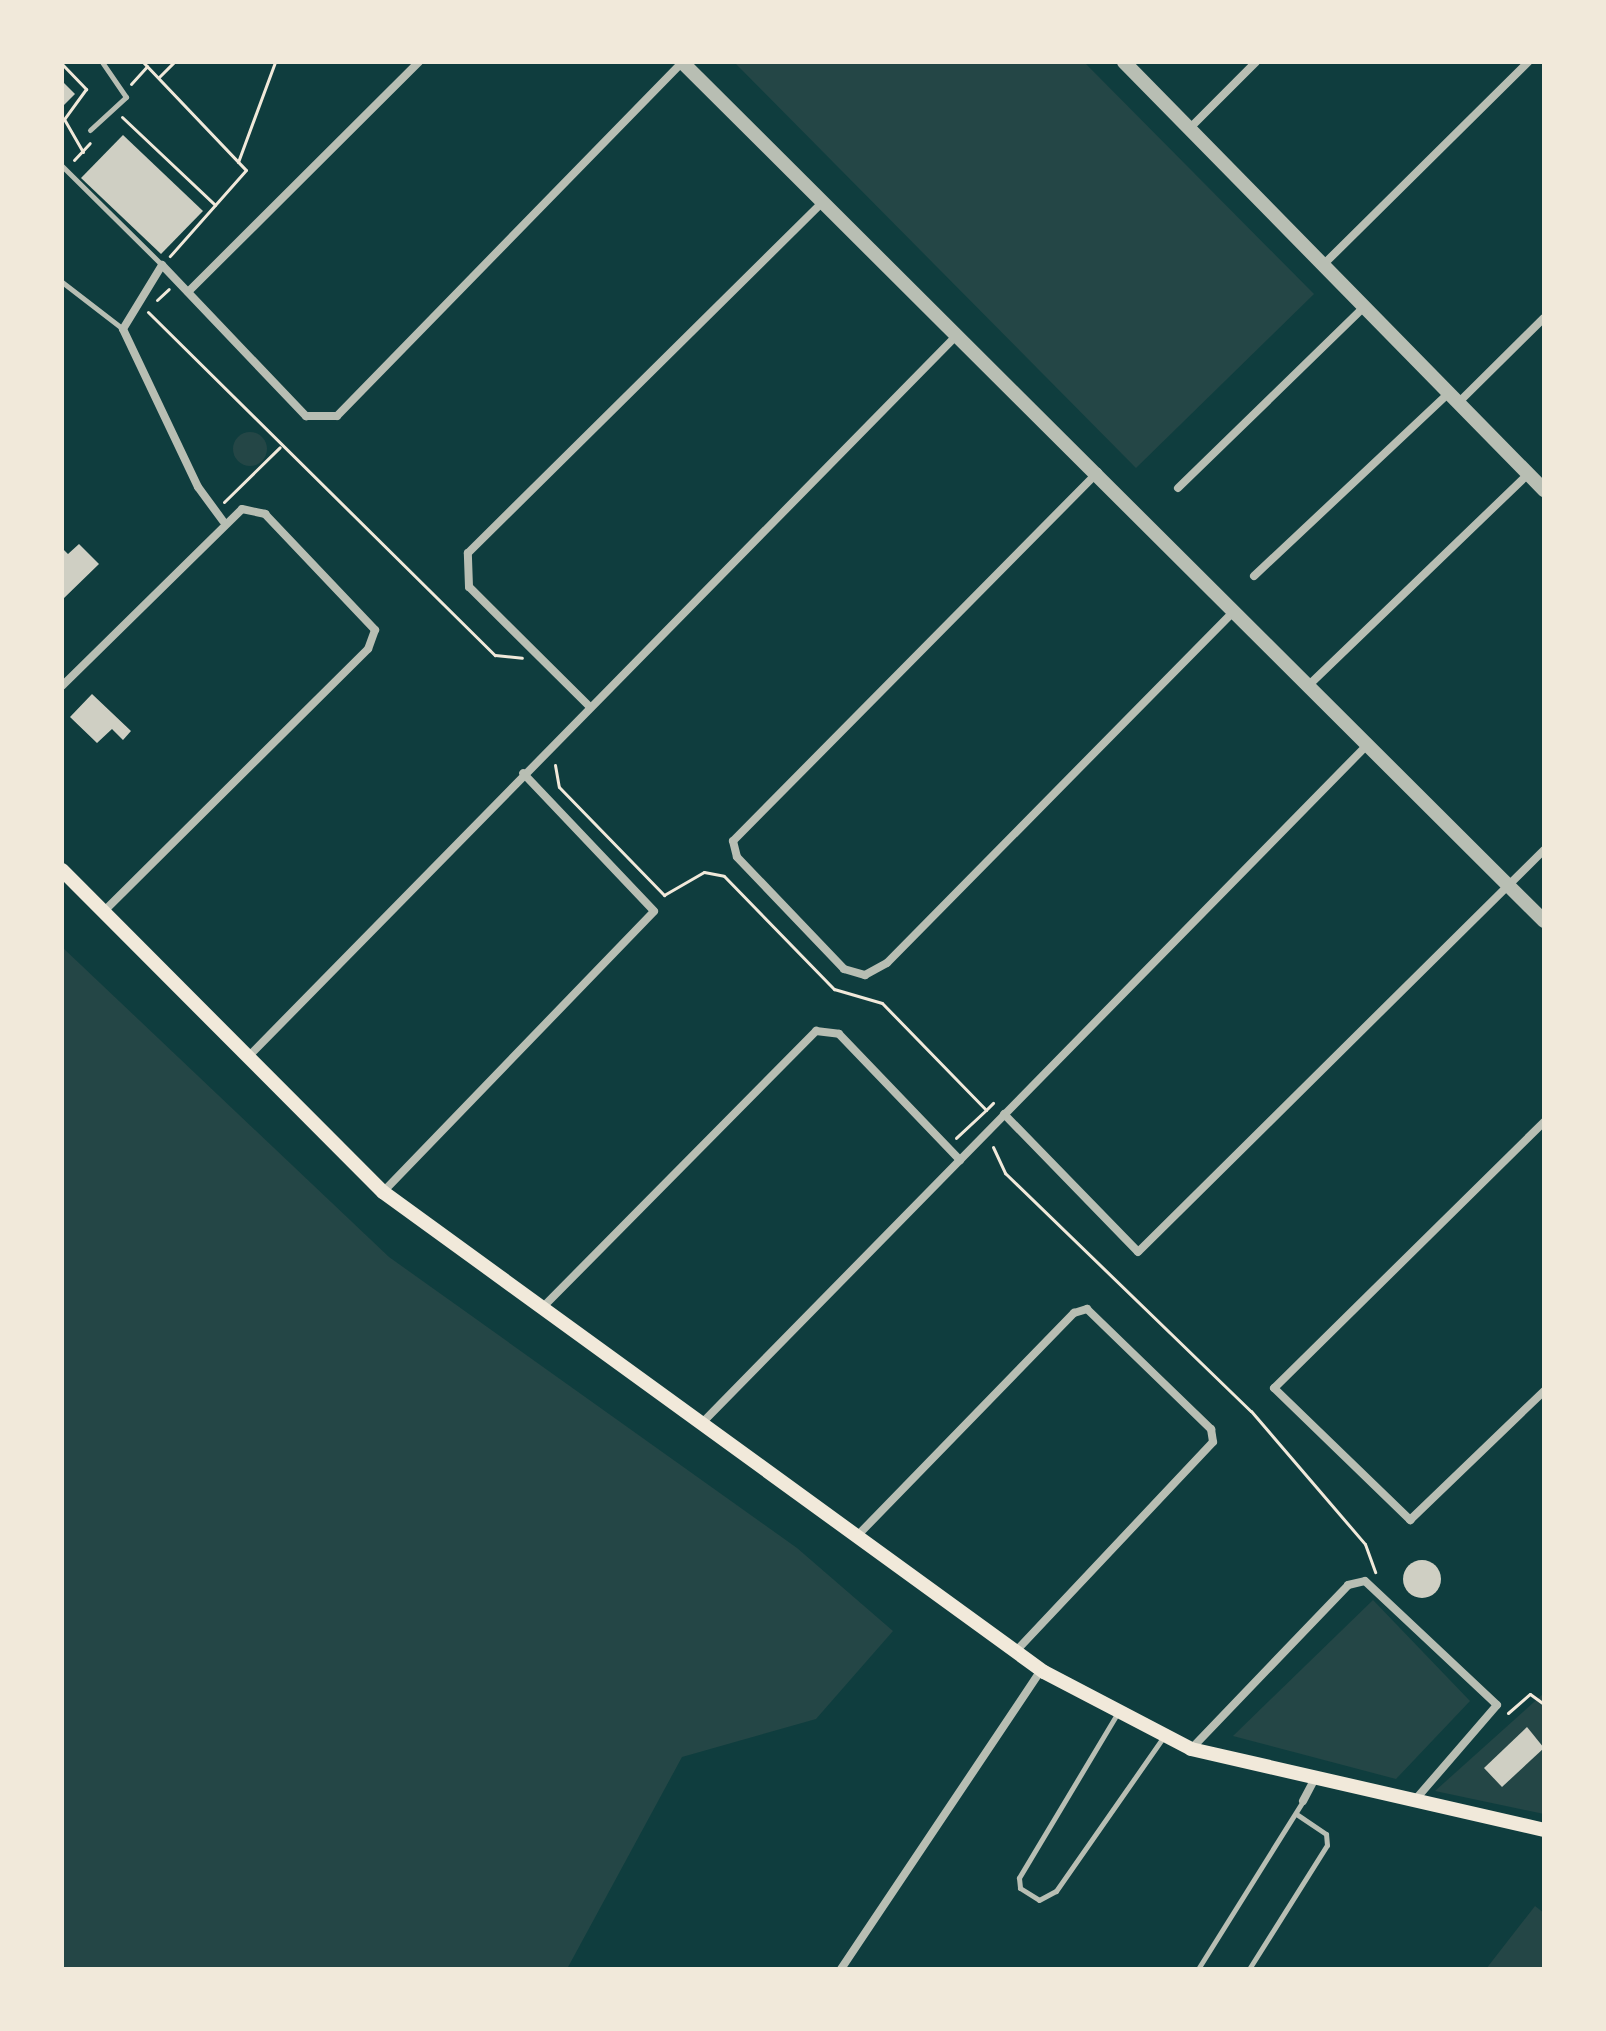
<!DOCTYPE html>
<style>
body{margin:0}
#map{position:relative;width:1606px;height:2031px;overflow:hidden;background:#0f3d3e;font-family:"Noto Sans",sans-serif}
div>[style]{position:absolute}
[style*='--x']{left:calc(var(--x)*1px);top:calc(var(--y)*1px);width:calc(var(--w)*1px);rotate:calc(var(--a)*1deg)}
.green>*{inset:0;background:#244646}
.round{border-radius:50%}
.building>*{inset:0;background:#cfcfc3}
.path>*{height:3px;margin:-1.5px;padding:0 1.5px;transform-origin:1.5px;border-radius:1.5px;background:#f1e9da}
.service>*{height:5px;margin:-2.5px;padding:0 2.5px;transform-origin:2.5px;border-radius:2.5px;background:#b8beb3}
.minor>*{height:8px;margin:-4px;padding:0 4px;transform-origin:4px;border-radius:4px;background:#b8beb3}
.tertiary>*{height:14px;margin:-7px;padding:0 7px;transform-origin:7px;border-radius:7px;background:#b8beb3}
.secondary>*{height:14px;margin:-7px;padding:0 7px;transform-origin:7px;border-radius:7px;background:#f1e9da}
span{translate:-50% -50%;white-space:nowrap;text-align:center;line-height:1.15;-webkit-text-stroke:6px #f1e9da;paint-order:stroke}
.frame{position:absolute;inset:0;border:64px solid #f1e9da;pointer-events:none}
</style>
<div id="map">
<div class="green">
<i style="clip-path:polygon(734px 62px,1084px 62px,1314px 294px,1136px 468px)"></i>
<i class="round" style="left:233px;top:432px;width:34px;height:34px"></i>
<i style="clip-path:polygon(62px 947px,389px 1257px,797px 1548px,893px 1631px,816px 1719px,682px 1757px,567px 1969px,62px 1969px)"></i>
<i style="clip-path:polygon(1373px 1600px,1470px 1701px,1396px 1779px,1233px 1736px)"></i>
<i style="clip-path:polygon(1544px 1693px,1544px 1814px,1435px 1791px)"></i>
<i style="clip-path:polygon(1535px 1906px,1544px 1913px,1544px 1969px,1486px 1969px)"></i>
</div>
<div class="building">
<i style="clip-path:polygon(62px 81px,75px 94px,62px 107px)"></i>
<i style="clip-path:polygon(123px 135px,203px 211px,161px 254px,81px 178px)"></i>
<i style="clip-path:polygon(79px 544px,99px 564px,62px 600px,62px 548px,68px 554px)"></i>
<i style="clip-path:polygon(92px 694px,131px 731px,123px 740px,112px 729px,97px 743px,70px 717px)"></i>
<i class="round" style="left:1403px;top:1560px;width:38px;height:38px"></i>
<i style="clip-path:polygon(1527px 1727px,1544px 1748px,1502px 1787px,1484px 1768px)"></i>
</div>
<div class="path">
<i style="--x:143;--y:62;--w:149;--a:46.4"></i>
<i style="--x:246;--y:170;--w:115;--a:131.5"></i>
<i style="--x:62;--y:64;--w:35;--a:46"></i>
<i style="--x:86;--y:89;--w:37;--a:126"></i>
<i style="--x:64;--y:119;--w:38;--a:60"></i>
<i style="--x:159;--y:77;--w:21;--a:-45"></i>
<i style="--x:131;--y:84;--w:24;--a:-48"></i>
<i style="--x:122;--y:117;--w:128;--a:43.4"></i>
<i style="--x:74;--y:160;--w:23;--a:-47"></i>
<i style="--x:238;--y:162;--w:107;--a:-69.7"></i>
<i style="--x:157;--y:300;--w:16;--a:-43"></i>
<i style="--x:148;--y:312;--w:488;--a:44.7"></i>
<i style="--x:495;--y:655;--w:27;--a:6"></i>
<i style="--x:224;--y:502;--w:78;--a:-44.5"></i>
<i style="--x:555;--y:765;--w:22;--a:80"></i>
<i style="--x:559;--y:787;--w:151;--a:45.8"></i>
<i style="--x:664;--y:895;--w:46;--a:-29.9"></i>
<i style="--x:704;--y:872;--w:20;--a:11"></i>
<i style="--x:724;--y:876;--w:158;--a:45.8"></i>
<i style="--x:834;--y:989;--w:50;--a:16.3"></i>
<i style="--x:882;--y:1003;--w:149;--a:45.8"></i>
<i style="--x:986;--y:1110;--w:41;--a:137"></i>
<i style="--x:986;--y:1110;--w:10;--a:-45"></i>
<i style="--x:993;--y:1147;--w:29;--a:65"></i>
<i style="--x:1005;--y:1173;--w:342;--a:44.1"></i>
<i style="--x:1251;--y:1411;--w:175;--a:49.4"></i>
<i style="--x:1365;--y:1544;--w:30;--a:70"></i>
<i style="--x:1508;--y:1713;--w:29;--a:-41"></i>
<i style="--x:1530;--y:1694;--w:17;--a:36"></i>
</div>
<div class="service">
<i style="--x:90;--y:130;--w:49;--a:-42.5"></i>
<i style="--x:126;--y:97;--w:42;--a:-124.4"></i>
<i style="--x:62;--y:166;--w:141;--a:44.7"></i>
<i style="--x:62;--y:282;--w:77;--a:37.6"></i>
<i style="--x:1117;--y:1714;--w:191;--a:120.9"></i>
<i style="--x:1019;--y:1878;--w:10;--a:84"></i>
<i style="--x:1020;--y:1888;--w:22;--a:32"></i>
<i style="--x:1039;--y:1900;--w:19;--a:-28"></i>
<i style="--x:1056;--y:1891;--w:189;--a:-55.1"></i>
<i style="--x:1198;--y:1969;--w:198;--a:-58"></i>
<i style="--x:1249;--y:1969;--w:146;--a:-57.8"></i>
<i style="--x:1327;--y:1845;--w:11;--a:-95"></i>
<i style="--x:1326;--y:1834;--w:36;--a:-146"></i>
</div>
<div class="minor">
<i style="--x:1191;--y:127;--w:92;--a:-45"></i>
<i style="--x:1323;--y:265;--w:289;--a:-44.7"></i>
<i style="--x:188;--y:292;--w:326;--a:-44.9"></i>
<i style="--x:1457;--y:404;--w:122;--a:-44.7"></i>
<i style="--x:1098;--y:472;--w:519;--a:134.69"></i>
<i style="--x:733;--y:841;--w:16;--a:76"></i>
<i style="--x:737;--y:857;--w:155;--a:46.3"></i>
<i style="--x:844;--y:969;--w:22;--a:16"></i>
<i style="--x:865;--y:975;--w:25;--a:-29"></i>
<i style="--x:887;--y:963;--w:496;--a:-45.4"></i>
<i style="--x:1178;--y:488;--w:260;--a:-44.2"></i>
<i style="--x:223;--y:521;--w:42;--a:-126.3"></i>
<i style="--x:198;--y:487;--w:175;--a:-115.4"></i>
<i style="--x:123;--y:329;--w:75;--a:-58.6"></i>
<i style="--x:162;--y:265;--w:209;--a:46.4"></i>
<i style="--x:306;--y:416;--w:31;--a:0"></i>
<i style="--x:337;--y:416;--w:494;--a:-45.7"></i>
<i style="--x:1254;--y:576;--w:266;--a:-43.2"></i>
<i style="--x:1310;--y:684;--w:303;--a:-43.9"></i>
<i style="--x:62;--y:686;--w:252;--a:-44.5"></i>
<i style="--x:242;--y:509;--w:24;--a:12"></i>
<i style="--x:265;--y:514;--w:160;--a:46.5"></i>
<i style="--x:375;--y:630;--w:20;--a:110"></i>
<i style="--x:368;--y:649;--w:373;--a:135.2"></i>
<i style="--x:590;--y:707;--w:170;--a:-135.2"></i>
<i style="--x:469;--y:587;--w:34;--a:-92"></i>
<i style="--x:468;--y:553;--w:499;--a:-44.7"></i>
<i style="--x:248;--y:1057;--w:1013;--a:-45.52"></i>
<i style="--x:1004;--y:1114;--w:192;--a:45.8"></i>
<i style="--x:1138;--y:1252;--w:571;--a:-44.72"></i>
<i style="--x:1544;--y:1122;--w:379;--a:135.4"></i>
<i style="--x:1274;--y:1388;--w:190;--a:44.1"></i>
<i style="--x:1410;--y:1520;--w:186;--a:-43.9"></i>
<i style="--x:383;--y:1192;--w:390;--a:-46"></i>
<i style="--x:654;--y:911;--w:190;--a:-133.5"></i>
<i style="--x:542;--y:1308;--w:390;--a:-45.3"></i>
<i style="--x:816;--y:1031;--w:23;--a:7"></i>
<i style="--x:839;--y:1034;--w:175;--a:46.2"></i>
<i style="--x:701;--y:1424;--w:953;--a:-45.55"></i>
<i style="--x:858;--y:1535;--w:310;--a:-45.8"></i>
<i style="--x:1074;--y:1313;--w:14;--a:-17"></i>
<i style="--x:1087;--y:1309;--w:173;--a:44.1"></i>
<i style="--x:1211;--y:1429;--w:13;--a:81"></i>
<i style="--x:1213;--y:1442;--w:289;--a:133.3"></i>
<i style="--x:1191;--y:1749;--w:227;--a:-46.2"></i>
<i style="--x:1348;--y:1585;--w:17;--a:-13"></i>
<i style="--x:1365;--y:1581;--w:181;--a:43.2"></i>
<i style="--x:1497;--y:1705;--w:127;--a:130.8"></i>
<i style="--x:1303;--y:1801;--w:21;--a:-62"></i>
<i style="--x:841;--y:1969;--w:360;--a:-56.2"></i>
</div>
<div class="tertiary">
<i style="--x:682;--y:62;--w:1217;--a:44.9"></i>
<i style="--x:1124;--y:62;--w:600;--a:45.54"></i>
</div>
<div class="secondary">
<i style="--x:62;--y:870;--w:455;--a:45.1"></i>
<i style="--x:383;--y:1192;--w:817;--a:35.99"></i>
<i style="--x:1044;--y:1672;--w:166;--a:27.6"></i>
<i style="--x:1191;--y:1749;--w:362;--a:12.9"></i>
</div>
<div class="frame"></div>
</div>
